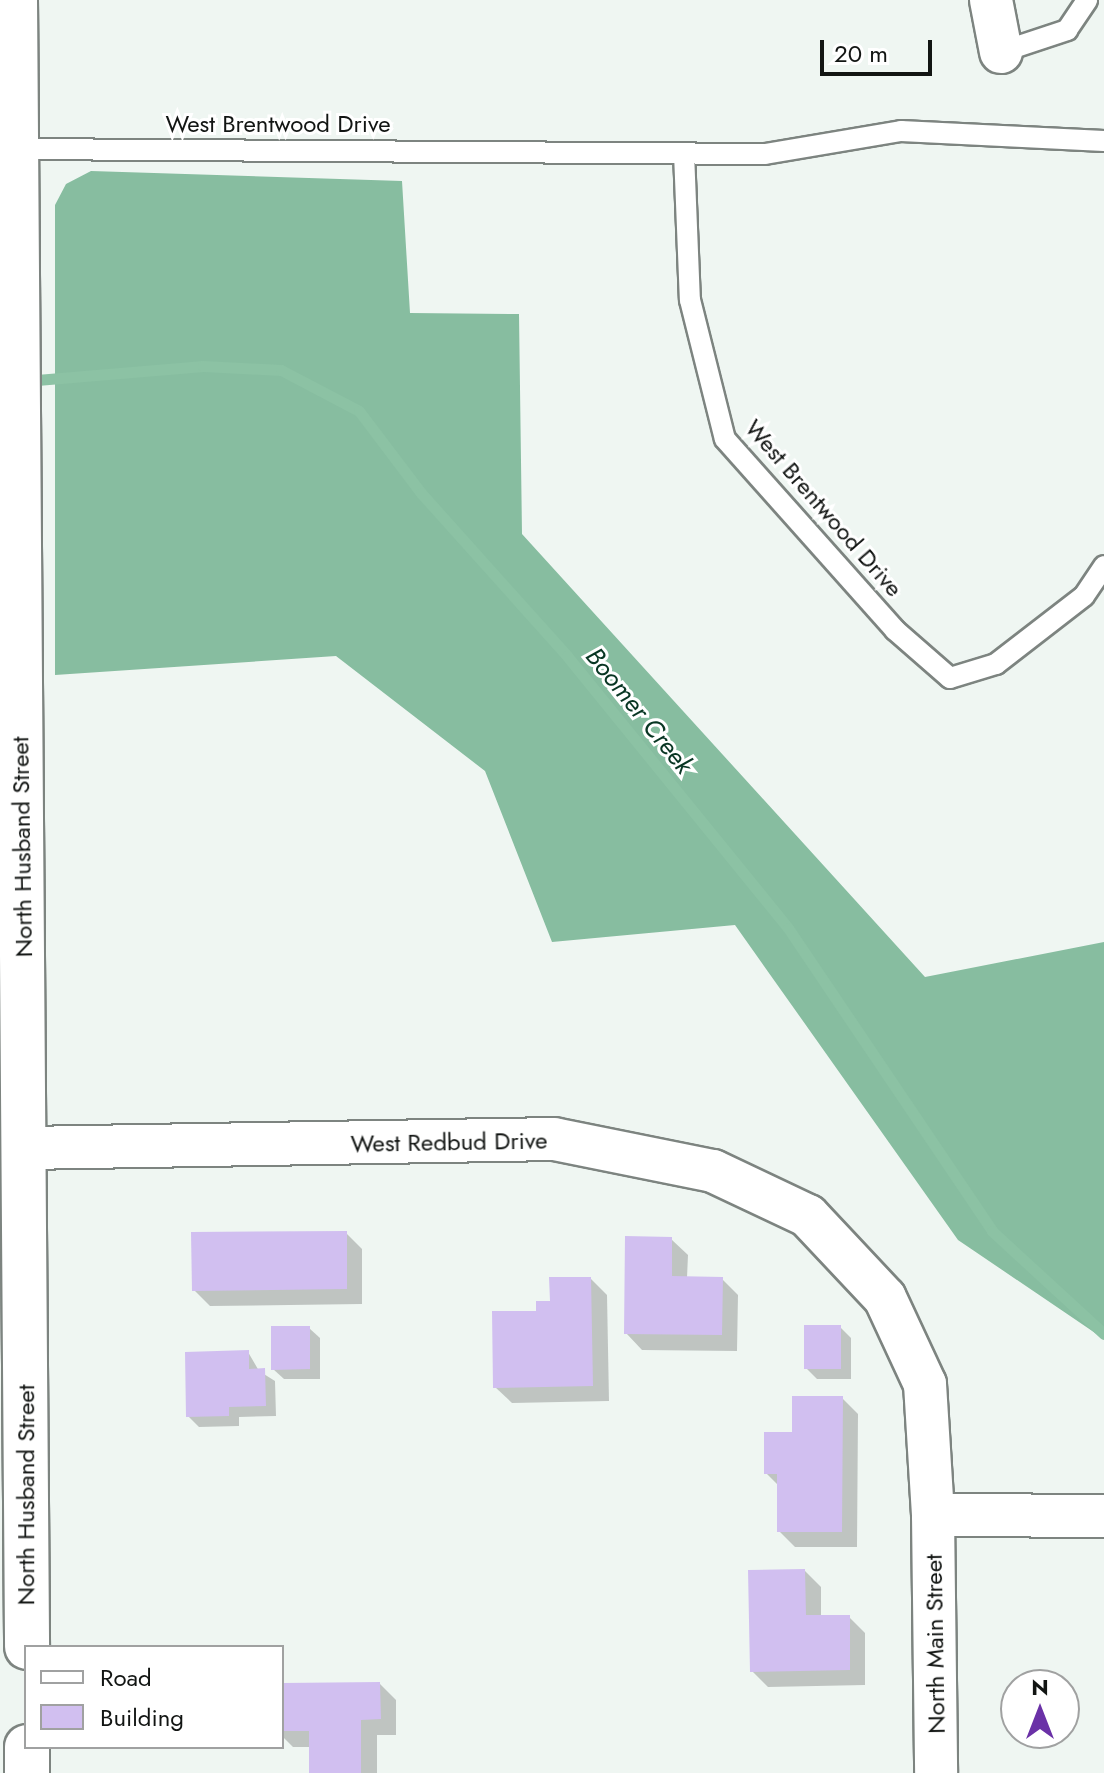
<!DOCTYPE html>
<style>
body{margin:0}
#map{position:relative;width:1104px;height:1773px;overflow:hidden;background:#eff6f2;font-family:Jost,sans-serif}
div>[style]{position:absolute}
[style*='--x']{left:calc(var(--x)*1px);top:calc(var(--y)*1px);width:calc(var(--w)*1px);rotate:calc(var(--a)*1deg)}
.forest>*{inset:0;background:#87bda0}
.shadow>*{inset:0;background:#0003}
.stream>*{height:11px;margin:-5.5px;padding:0 5.5px;transform-origin:5.5px;border-radius:5.5px;background:#8cc2a4}
.building>*{inset:0;background:#d1bff0}
.roads{filter:drop-shadow(2px 0 #7d8480) drop-shadow(-2px 0 #7d8480) drop-shadow(0 2px #7d8480) drop-shadow(0 -2px #7d8480)}
.lane>*{height:20px;margin:-10px;padding:0 10px;transform-origin:10px;border-radius:10px;background:#fff}
.street>*{height:42px;margin:-21px;padding:0 21px;transform-origin:21px;border-radius:21px;background:#fff}
.secondary>*{height:44px;margin:-22px;padding:0 22px;transform-origin:22px;border-radius:22px;background:#fff}
span{translate:-50% -50%;white-space:nowrap;text-align:center;line-height:1.15;-webkit-text-stroke:6px #fff;paint-order:stroke}
.street-label{font-size:24px;color:#121513}
.water-label{font-size:26px;color:#083623;font-style:italic}
.legend{position:absolute;left:24px;top:1645px;width:260px;height:104px;box-sizing:border-box;background:#fff;border:2px solid #a0a1a1;margin:0;padding:10px 14px;list-style:none;font-size:24px;color:#121513}
.legend li{display:flex;align-items:center;gap:16px;height:40px}
.legend b{width:40px;border:2px solid #a0a1a1}
.north{position:absolute;left:1000px;top:1669px;width:80px;height:80px;box-sizing:border-box;background:#fff;border:2px solid #a0a1a1;border-radius:50%;rotate:0deg;font-size:22px;font-weight:700;line-height:32px;text-align:center;color:#121513}
.north::after{content:'';display:block;margin:auto;width:28px;height:36px;background:#6a31a7;clip-path:polygon(50% 0,100% 100%,50% 72%,0 100%)}
.scale{position:absolute;left:820px;top:40px;width:112px;height:36px;box-sizing:border-box;border:4px solid #121513;border-top:0;padding-left:10px;font-size:24px;line-height:28px;white-space:nowrap;color:#121513;-webkit-text-stroke:6px #fff;paint-order:stroke}
</style>
<div id="map">
<div class="forest">
<i style="clip-path:polygon(91px 171px,402px 181px,410px 313px,519px 314px,522px 534px,925px 977px,1104px 942px,1104px 1339px,958px 1240px,735px 925px,552px 942px,485px 771px,336px 656px,55px 675px,55px 205px,66px 184px)"></i>
</div>
<div class="shadow">
<i style="clip-path:polygon(346px 1233px,362px 1249px,362px 1304px,210px 1306px,194px 1290px)"></i>
<i style="clip-path:polygon(671px 1239px,688px 1255px,687px 1278px,722px 1279px,738px 1295px,737px 1351px,642px 1350px,626px 1333px)"></i>
<i style="clip-path:polygon(591px 1279px,607px 1295px,609px 1401px,512px 1403px,495px 1387px,538px 1313px)"></i>
<i style="clip-path:polygon(840px 1327px,851px 1338px,851px 1379px,817px 1379px,806px 1368px)"></i>
<i style="clip-path:polygon(309px 1328px,320px 1338px,320px 1379px,284px 1379px,273px 1369px)"></i>
<i style="clip-path:polygon(248px 1352px,259px 1371px,275px 1381px,276px 1416px,239px 1417px,239px 1426px,199px 1427px,188px 1416px)"></i>
<i style="clip-path:polygon(842px 1398px,858px 1414px,857px 1547px,795px 1547px,779px 1531px,779px 1486px,766px 1473px)"></i>
<i style="clip-path:polygon(805px 1571px,821px 1587px,821px 1617px,849px 1617px,865px 1633px,865px 1685px,768px 1687px,752px 1671px)"></i>
<i style="clip-path:polygon(380px 1684px,396px 1700px,396px 1735px,377px 1735px,377px 1773px,312px 1773px,311px 1747px,293px 1747px,282px 1736px,282px 1685px)"></i>
</div>
<div class="stream">
<i style="--x:25;--y:381;--w:179;--a:-4.8"></i>
<i style="--x:203;--y:366;--w:78;--a:2.9"></i>
<i style="--x:281;--y:370;--w:88;--a:27.7"></i>
<i style="--x:359;--y:411;--w:103;--a:52.9"></i>
<i style="--x:421;--y:493;--w:219;--a:48.1"></i>
<i style="--x:567;--y:656;--w:350;--a:50.9"></i>
<i style="--x:788;--y:928;--w:365;--a:56"></i>
<i style="--x:992;--y:1231;--w:152;--a:42.6"></i>
</div>
<div class="building">
<i style="clip-path:polygon(347px 1231px,347px 1289px,192px 1291px,191px 1232px)"></i>
<i style="clip-path:polygon(625px 1236px,672px 1237px,672px 1276px,723px 1277px,722px 1335px,624px 1334px)"></i>
<i style="clip-path:polygon(549px 1277px,591px 1277px,593px 1386px,493px 1388px,492px 1311px,536px 1311px,536px 1301px,550px 1301px)"></i>
<i style="clip-path:polygon(804px 1325px,841px 1325px,841px 1369px,804px 1369px)"></i>
<i style="clip-path:polygon(271px 1326px,310px 1326px,310px 1369px,271px 1370px)"></i>
<i style="clip-path:polygon(249px 1350px,249px 1369px,265px 1368px,266px 1406px,229px 1407px,229px 1416px,186px 1417px,185px 1352px)"></i>
<i style="clip-path:polygon(792px 1396px,843px 1396px,842px 1532px,777px 1532px,777px 1474px,764px 1474px,764px 1432px,792px 1432px)"></i>
<i style="clip-path:polygon(805px 1569px,806px 1615px,850px 1615px,850px 1670px,750px 1672px,748px 1570px)"></i>
<i style="clip-path:polygon(380px 1682px,381px 1719px,361px 1720px,361px 1773px,309px 1773px,309px 1731px,282px 1731px,282px 1683px)"></i>
</div>
<div class="roads">
<div class="lane">
<i style="--x:1001;--y:52;--w:70;--a:-18.4"></i>
<i style="--x:1067;--y:30;--w:36;--a:-56"></i>
<i style="--x:16;--y:149;--w:749;--a:0.38"></i>
<i style="--x:765;--y:154;--w:138;--a:-9.6"></i>
<i style="--x:901;--y:131;--w:203;--a:2.8"></i>
<i style="--x:684;--y:153;--w:147;--a:87.7"></i>
<i style="--x:690;--y:300;--w:143;--a:75.9"></i>
<i style="--x:725;--y:439;--w:256;--a:48.3"></i>
<i style="--x:895;--y:630;--w:73;--a:41.1"></i>
<i style="--x:950;--y:678;--w:48;--a:-16.9"></i>
<i style="--x:996;--y:664;--w:111;--a:-37.7"></i>
<i style="--x:1084;--y:596;--w:36;--a:-56"></i>
</div>
<div class="street">
<i style="--x:991;--y:0;--w:53;--a:79.1"></i>
<i style="--x:25;--y:1148;--w:529;--a:-0.97"></i>
<i style="--x:554;--y:1139;--w:162;--a:11.4"></i>
<i style="--x:713;--y:1171;--w:105;--a:25.3"></i>
<i style="--x:808;--y:1216;--w:112;--a:46.8"></i>
<i style="--x:885;--y:1298;--w:95;--a:65.1"></i>
<i style="--x:925;--y:1384;--w:131;--a:86.5"></i>
<i style="--x:933;--y:1515;--w:258;--a:89.3"></i>
<i style="--x:933;--y:1515;--w:171;--a:0.3"></i>
</div>
<div class="secondary">
<i style="--x:15;--y:0;--w:1647;--a:89.58"></i>
<i style="--x:27;--y:1747;--w:26;--a:90"></i>
</div>
</div>
<div class="street-label">
<span style="left:278px;top:124px">West Brentwood Drive</span>
<span style="left:824px;top:508px;rotate:49deg">West Brentwood Drive</span>
<span style="left:22px;top:847px;rotate:-91deg">North Husband Street</span>
<span style="left:449px;top:1142px;rotate:-1deg">West Redbud Drive</span>
<span style="left:26px;top:1495px;rotate:-90deg">North Husband Street</span>
<span style="left:935px;top:1644px;rotate:-91deg">North Main Street</span>
</div>
<div class="water-label">
<span style="left:639px;top:711px;rotate:51deg">Boomer Creek</span>
</div>
<ul class="legend">
<li><b style="height:10px;background:#fff"></b>Road</li>
<li><b style="height:22px;background:#d1bff0"></b>Building</li>
</ul>
<div class="north">N</div>
<div class="scale">20 m</div>
</div>
